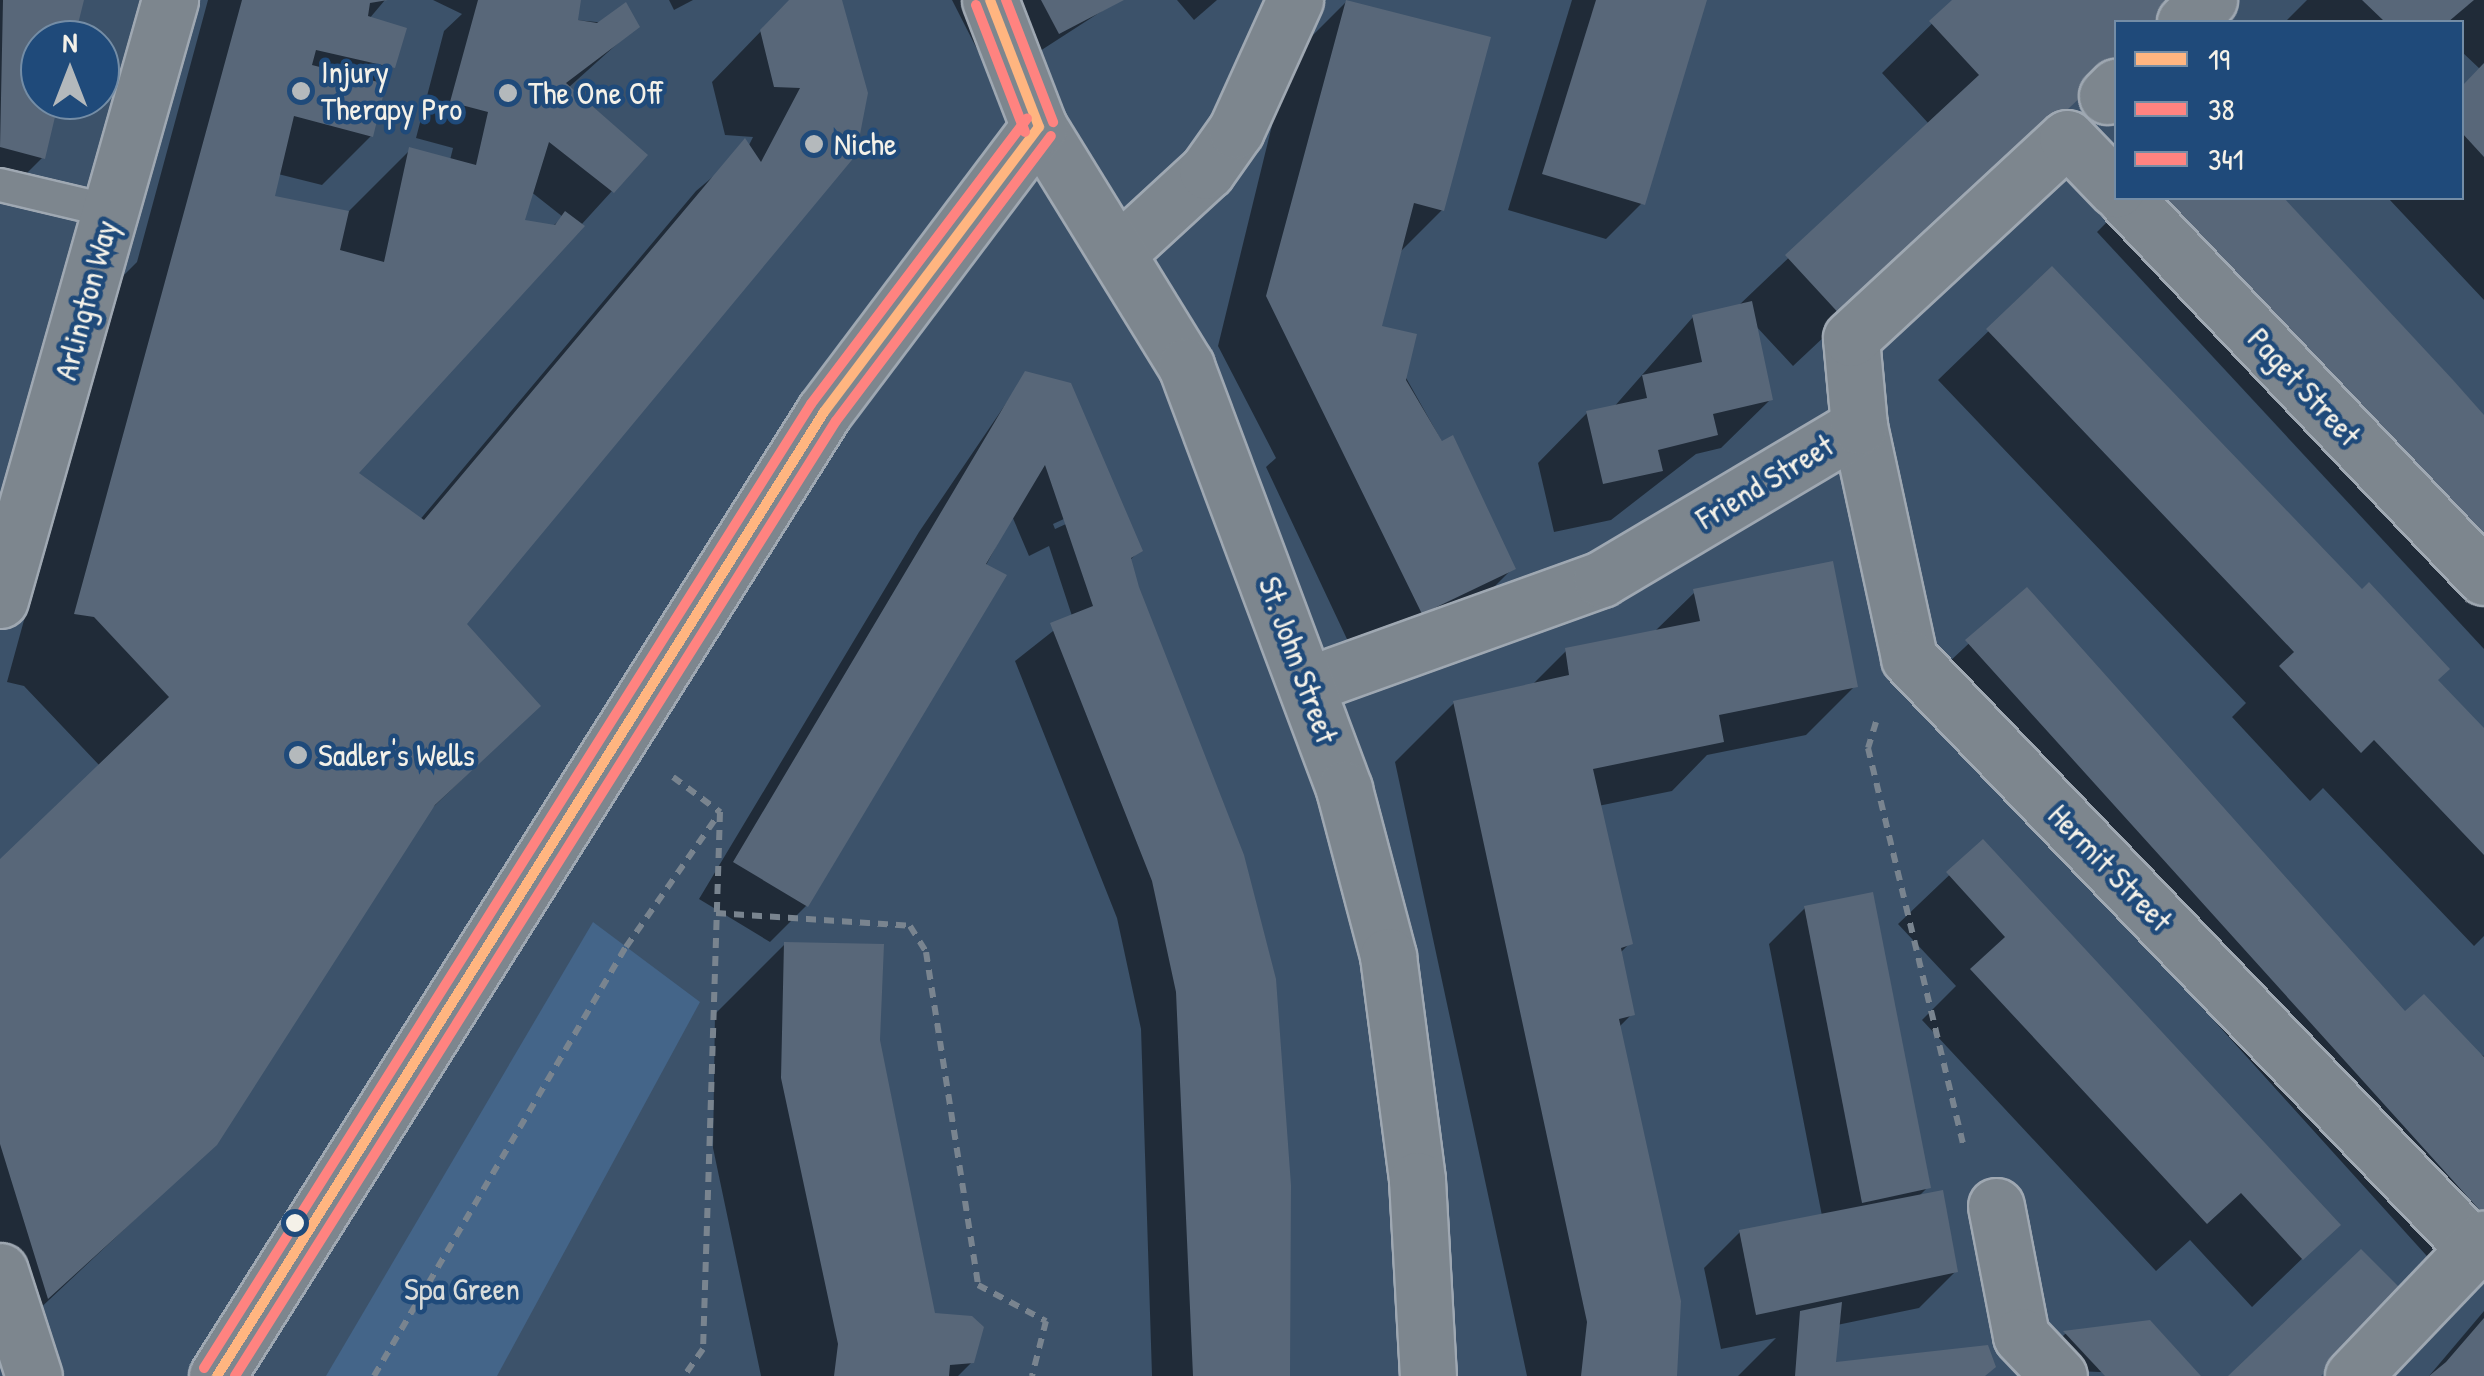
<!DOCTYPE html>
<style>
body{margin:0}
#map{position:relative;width:2484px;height:1376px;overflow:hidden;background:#3c526a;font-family:"Patrick Hand",sans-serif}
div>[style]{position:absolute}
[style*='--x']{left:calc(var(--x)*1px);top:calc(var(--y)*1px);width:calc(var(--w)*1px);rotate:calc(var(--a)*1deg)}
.green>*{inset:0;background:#446589}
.shadow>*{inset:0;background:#0007}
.building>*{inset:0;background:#586779}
.path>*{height:6px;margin-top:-3px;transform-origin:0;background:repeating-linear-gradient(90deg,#79848f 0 10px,transparent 0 18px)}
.roads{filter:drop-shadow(2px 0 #9fa8b2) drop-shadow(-2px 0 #9fa8b2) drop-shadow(0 2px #9fa8b2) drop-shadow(0 -2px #9fa8b2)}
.lane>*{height:32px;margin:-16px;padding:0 16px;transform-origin:16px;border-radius:16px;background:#7d868e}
.street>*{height:55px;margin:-27.5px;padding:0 27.5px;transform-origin:27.5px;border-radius:27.5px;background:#7d868e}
.secondary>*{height:55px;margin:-27.5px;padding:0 27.5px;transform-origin:27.5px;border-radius:27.5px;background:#7d868e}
.primary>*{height:55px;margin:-27.5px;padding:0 27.5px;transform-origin:27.5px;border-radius:27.5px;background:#7d868e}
.bus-1>*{height:10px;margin:-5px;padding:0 5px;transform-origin:5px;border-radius:5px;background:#ffb580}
.bus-2>*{height:10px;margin:-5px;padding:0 5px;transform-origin:5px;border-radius:5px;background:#ff8380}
.bus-3>*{height:10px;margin:-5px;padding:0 5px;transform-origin:5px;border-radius:5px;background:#ff8380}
.dots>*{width:28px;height:28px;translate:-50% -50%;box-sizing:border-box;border:5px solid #1f4a7a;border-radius:50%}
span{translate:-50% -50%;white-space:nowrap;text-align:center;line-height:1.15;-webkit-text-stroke:9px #1f4a7a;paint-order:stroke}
.poi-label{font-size:32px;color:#f4f1e8}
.left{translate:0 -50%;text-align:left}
.street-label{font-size:32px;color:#f4f1e8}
.park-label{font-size:32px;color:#dadcda}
.legend{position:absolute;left:2114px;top:20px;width:350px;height:180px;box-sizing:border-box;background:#1f4a7a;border:2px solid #748da6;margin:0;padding:12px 18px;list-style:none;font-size:30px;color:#f4f1e8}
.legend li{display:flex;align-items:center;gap:20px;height:50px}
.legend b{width:50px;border:2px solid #748da6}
.north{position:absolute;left:20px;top:20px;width:100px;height:100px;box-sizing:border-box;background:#1f4a7a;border:2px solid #748da6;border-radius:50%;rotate:0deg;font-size:28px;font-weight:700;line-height:40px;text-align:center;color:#f4f1e8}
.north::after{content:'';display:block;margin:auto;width:35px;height:45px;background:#b4b9bc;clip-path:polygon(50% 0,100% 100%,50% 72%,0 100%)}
</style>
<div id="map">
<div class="green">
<i style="clip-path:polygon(593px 922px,700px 1002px,497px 1376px,326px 1376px)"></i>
</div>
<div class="shadow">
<i style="clip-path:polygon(0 0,82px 0,72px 40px,40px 40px,40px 100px,57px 100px,43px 157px,0 200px)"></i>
<i style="clip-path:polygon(evenodd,208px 0,385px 0,369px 19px,393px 66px,375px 84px,371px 136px,322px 185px,278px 174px,272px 198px,347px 213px,410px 150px,450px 160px,453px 148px,416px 138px,444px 31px,462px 14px,433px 0,578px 0,576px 20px,637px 26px,568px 88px,612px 191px,355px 473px,418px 522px,696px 191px,748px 147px,753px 137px,725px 135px,712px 82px,791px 0,840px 0,865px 93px,464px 624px,538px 706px,425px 815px,215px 1144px,0 1346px,0 862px,100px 766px,24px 686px,7px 682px,117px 282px,137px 262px,208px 0,530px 191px,563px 217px,552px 227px,521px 222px,530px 191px)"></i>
<i style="clip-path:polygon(669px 0,693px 0,674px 10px)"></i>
<i style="clip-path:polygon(952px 0,1119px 0,1040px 51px,1028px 27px,979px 53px)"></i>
<i style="clip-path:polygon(1177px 0,1217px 0,1194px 20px)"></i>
<i style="clip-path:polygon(1572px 0,1705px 0,1642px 203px,1606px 239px,1508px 210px)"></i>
<i style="clip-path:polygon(1956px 0,2183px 0,2159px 22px,2116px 22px,2116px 63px,1793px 366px,1754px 324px,1771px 399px,1721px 448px,1696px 454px,1611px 520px,1554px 532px,1538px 463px,1587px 413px,1613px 408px,1693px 317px,1737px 307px,1929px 124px,1882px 73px)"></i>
<i style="clip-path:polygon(2307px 0,2484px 0,2484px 300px,2388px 198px,2462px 198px,2462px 89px,2481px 70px,2462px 52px,2462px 22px,2285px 22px)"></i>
<i style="clip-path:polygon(1347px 1px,1442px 210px,1399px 253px,1378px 328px,1513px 568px,1454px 627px,1362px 671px,1266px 467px,1276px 458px,1218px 346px,1288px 60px)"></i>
<i style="clip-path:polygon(2131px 198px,2280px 198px,2484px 417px,2484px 649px,2097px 232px)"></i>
<i style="clip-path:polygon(2052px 270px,2484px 732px,2484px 936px,2474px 946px,2323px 788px,2310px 801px,2232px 717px,2246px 703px,1938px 380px)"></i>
<i style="clip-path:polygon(evenodd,1026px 374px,1140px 550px,1129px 561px,1288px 1376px,1152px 1376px,1141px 1029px,1117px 918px,1015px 661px,1072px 616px,1049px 546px,1029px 556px,1012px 516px,806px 906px,770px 942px,699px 899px,919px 532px,1026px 374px,1077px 513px,1077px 519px,1055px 529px,1053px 524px,1077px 513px)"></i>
<i style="clip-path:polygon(2026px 590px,2405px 1014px,2484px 1056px,2484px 1216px,2435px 1265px,1917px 692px)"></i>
<i style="clip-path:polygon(1695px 592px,1855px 686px,1806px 735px,1707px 755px,1672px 791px,1598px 806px,1630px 943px,1619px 954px,1632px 1014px,1618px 1028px,1672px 1376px,1527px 1376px,1395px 762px,1454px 703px,1531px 686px,1567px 650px,1653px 633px)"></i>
<i style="clip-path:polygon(1983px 843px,2337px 1225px,2252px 1307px,2190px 1240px,2156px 1271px,1922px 1020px,1956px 986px,1898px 924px)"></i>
<i style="clip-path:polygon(1805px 908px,1928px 1187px,1917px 1198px,1955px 1272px,1919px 1308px,1837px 1325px,1833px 1365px,1984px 1376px,1738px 1376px,1776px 1338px,1721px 1349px,1704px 1268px,1740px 1232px,1822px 1216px,1769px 944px)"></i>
<i style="clip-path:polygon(785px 944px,878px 1041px,933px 1316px,972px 1362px,958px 1376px,761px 1376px,713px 1148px,715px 1014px)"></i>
<i style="clip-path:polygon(2484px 1311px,2484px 1376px,2429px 1376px)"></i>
<i style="clip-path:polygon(2149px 1322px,2197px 1376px,2029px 1369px,2065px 1334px)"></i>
</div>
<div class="building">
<i style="clip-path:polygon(3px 0,84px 0,74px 40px,40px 40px,40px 100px,59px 100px,45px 159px,0 147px)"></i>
<i style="clip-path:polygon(242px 0,388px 0,370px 3px,368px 16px,407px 28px,395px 68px,316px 50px,312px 65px,386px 84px,373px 137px,294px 116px,275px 196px,349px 211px,340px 250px,384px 262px,409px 147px,476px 165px,488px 112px,450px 102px,478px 0,581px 0,578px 20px,597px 23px,626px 2px,640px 27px,566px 83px,648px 155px,614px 193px,549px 142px,525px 220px,555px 225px,565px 211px,585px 226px,359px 473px,424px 520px,745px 138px,761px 162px,800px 88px,774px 87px,760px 30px,789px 0,842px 0,868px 93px,856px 155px,467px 624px,541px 706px,435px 805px,217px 1145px,48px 1299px,0 1144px,0 859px,169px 697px,94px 617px,74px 614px)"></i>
<i style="clip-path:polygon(1041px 0,1124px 0,1059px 34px)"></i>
<i style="clip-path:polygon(1346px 0,1491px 37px,1444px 211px,1414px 203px,1382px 326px,1417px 334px,1406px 380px,1442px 441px,1453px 435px,1516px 569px,1422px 614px,1266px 296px)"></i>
<i style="clip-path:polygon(1596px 0,1707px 0,1645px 205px,1542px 174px)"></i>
<i style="clip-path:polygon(1952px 0,2184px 0,2160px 22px,2116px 22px,2116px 64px,1844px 319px,1785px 255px,1979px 75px,1929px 21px)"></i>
<i style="clip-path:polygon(2362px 0,2474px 0,2448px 22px,2385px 22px)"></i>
<i style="clip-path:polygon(2484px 63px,2484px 157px,2462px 133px,2462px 86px)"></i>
<i style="clip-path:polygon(2160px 198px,2284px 198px,2453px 380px,2484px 415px,2484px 548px)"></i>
<i style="clip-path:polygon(2052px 266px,2362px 589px,2369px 582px,2450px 669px,2438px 680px,2484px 728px,2484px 855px,2374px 740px,2361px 753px,2279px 666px,2294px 652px,1986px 329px)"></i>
<i style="clip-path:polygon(1752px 301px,1773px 400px,1713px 414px,1718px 435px,1658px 450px,1663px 471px,1603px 484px,1586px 411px,1647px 398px,1642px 375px,1702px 362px,1692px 315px)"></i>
<i style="clip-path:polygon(1025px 371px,1071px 383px,1143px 551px,1131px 558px,1139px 587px,1244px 855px,1276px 979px,1291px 1185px,1290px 1376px,1193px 1376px,1176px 992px,1152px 881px,1050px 623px,1093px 606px,1045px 465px,986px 564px,1007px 575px,808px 907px,733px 862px)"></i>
<i style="clip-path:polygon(1833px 561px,1858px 687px,1719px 715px,1724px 742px,1593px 769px,1633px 944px,1621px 948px,1635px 1015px,1619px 1019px,1681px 1301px,1677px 1376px,1581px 1376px,1587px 1322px,1453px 701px,1569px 675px,1565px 648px,1700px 621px,1693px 589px)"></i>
<i style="clip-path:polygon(2027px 587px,2405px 1011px,2424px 994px,2484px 1057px,2484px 1215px,1965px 640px)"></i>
<i style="clip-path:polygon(1983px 839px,2341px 1225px,2303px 1260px,2241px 1193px,2207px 1224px,1970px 969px,2005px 937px,1946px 872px)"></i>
<i style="clip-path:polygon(1873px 892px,1931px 1188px,1862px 1203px,1804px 906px)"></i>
<i style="clip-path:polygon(784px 942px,884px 944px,880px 1040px,935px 1313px,972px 1316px,984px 1327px,974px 1363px,950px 1365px,949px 1376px,834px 1376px,838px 1344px,781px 1078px)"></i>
<i style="clip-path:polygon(1943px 1190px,1958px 1272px,1756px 1315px,1739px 1230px)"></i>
<i style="clip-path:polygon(2361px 1249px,2404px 1292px,2321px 1376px,2228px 1376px)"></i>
<i style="clip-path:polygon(1842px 1302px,1836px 1362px,1988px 1345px,1996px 1367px,1985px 1376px,1795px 1376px,1800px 1311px)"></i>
<i style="clip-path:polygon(2484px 1318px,2484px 1376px,2429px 1376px,2446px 1362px)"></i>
<i style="clip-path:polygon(2150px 1320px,2201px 1376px,2105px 1376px,2063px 1331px)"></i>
</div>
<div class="path">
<i style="--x:1876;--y:722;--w:27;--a:107"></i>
<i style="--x:1868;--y:748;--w:410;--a:76.5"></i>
<i style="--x:673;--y:777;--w:59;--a:36.7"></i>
<i style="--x:720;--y:812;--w:537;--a:91.81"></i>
<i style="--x:703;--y:1349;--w:33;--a:125"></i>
<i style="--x:716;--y:913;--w:194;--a:3.8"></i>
<i style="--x:910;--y:926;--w:31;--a:58"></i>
<i style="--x:926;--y:952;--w:337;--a:81.1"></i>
<i style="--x:978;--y:1285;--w:77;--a:27.9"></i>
<i style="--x:1046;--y:1321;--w:57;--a:104.3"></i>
<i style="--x:374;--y:1376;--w:498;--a:-59.6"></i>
<i style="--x:626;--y:947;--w:161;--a:-55.1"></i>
</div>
<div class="roads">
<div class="lane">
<i style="--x:0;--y:185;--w:113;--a:13.3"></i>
</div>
<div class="street">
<i style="--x:2185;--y:22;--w:33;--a:-43"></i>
<i style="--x:2107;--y:96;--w:13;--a:-45"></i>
<i style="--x:2125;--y:198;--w:522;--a:46.55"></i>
<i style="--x:1121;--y:250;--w:117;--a:-42.6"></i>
<i style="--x:1207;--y:171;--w:50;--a:-54.7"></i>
<i style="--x:1236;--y:130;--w:143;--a:-65.6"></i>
<i style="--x:1859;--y:426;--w:237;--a:77.8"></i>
<i style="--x:1909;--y:658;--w:818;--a:46.24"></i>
<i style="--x:0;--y:600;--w:624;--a:-74.18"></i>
<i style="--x:1307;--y:685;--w:313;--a:-19.8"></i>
<i style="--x:1601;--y:579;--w:300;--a:-30.7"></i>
<i style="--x:1859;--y:426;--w:88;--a:-95.2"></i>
<i style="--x:1851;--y:338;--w:294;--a:-42.8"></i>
<i style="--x:2067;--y:138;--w:71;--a:46.1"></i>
<i style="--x:1996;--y:1206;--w:132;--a:79.1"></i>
<i style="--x:2021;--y:1336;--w:55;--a:46.5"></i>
<i style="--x:0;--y:1271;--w:110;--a:72.1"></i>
<i style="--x:2353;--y:1376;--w:190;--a:-46.3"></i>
</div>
<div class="secondary">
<i style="--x:1039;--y:127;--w:281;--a:58.4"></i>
<i style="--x:1186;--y:366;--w:452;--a:69.5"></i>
<i style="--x:1344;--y:789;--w:173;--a:75.2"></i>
<i style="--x:1388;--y:956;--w:226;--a:82.6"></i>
<i style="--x:1417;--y:1180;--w:196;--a:86.8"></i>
</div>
<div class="primary">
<i style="--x:217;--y:1376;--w:1139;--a:-57.8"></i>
<i style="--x:824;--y:412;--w:357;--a:-53"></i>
<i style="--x:1039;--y:127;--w:136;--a:-111.1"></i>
</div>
</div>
<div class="bus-1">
<i style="--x:990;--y:0;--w:136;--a:68.9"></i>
<i style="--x:217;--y:1376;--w:1139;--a:-57.8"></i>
<i style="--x:824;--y:412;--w:357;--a:-53"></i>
</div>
<div class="bus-2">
<i style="--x:976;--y:5;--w:136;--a:68.9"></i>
<i style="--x:235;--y:1376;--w:1128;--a:-57.82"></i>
<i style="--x:836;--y:421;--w:357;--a:-53"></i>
</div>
<div class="bus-3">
<i style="--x:1006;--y:0;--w:131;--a:68.9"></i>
<i style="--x:204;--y:1368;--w:1139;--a:-57.8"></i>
<i style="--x:811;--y:404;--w:358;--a:-52.9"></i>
</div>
<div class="dots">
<i style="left:301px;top:91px;background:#b4b9bc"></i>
<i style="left:508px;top:93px;background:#b4b9bc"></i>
<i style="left:814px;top:144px;background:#b4b9bc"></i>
<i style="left:298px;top:755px;background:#b4b9bc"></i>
<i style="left:295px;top:1223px;background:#f4f1e8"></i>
</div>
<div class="poi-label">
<span class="left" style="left:321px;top:91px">Injury<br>Therapy Pro</span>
<span class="left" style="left:528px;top:93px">The One Off</span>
<span class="left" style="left:834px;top:144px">Niche</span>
<span class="left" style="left:318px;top:755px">Sadler's Wells</span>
</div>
<div class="street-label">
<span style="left:86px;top:300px;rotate:-75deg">Arlington Way</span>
<span style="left:2304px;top:387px;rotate:47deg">Paget Street</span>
<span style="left:1765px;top:482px;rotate:-31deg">Friend Street</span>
<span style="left:1298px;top:660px;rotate:70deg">St. John Street</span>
<span style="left:2110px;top:868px;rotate:46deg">Hermit Street</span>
</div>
<div class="park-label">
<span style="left:462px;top:1289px">Spa Green</span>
</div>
<ul class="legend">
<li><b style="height:12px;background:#ffb580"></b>19</li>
<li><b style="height:12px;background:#ff8380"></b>38</li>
<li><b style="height:12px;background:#ff8380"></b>341</li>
</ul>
<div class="north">N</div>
</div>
